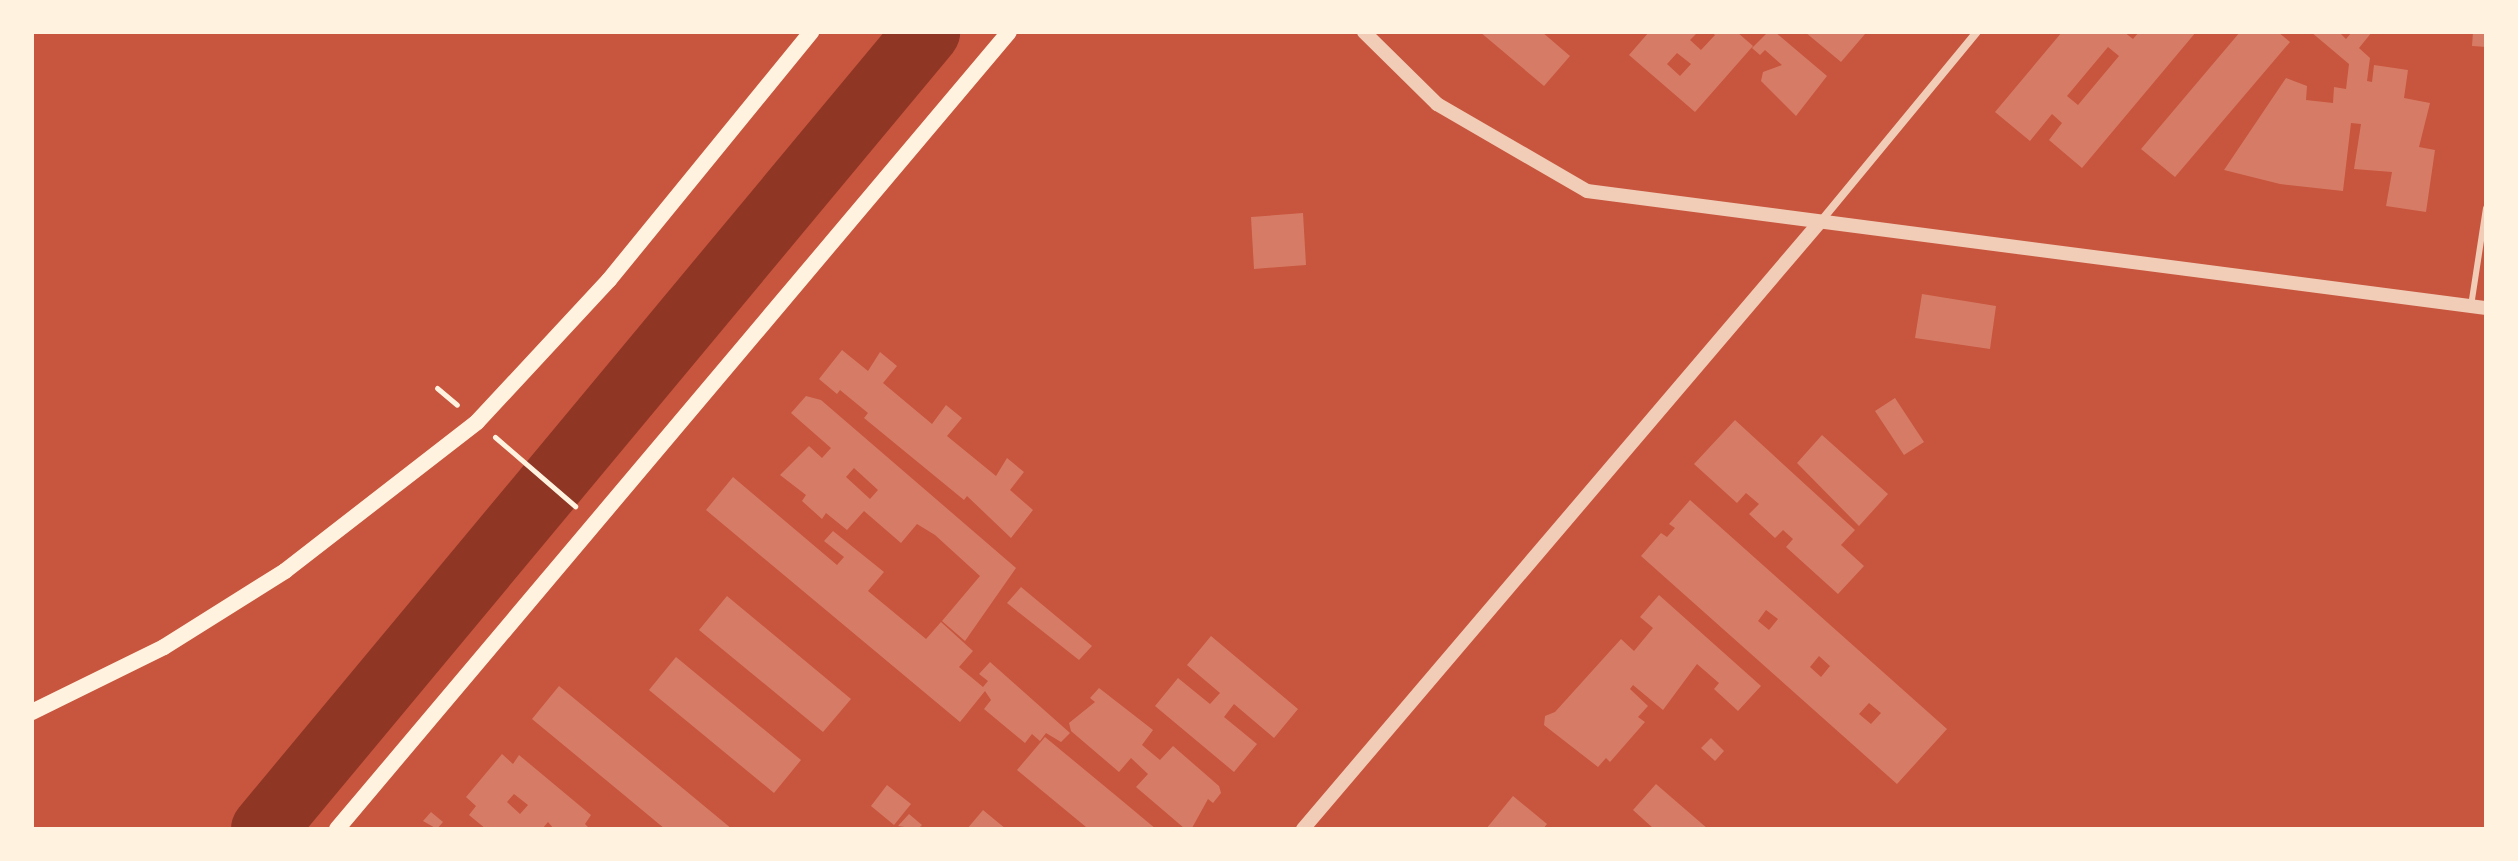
<!DOCTYPE html>
<style>
body{margin:0}
#map{position:relative;width:2518px;height:861px;overflow:hidden;background:#c8553d;font-family:Poppins,sans-serif}
div>[style]{position:absolute}
[style*='--x']{left:calc(var(--x)*1px);top:calc(var(--y)*1px);width:calc(var(--w)*1px);rotate:calc(var(--a)*1deg)}
.river>*{height:66px;margin:-33px;padding:0 33px;transform-origin:33px;border-radius:33px;background:#8f3625}
.building>*{inset:0;background:#d67c66}
.path>*{height:5px;margin:-2.5px;padding:0 2.5px;transform-origin:2.5px;border-radius:2.5px;background:#fff3e0}
.service>*{height:6px;margin:-3px;padding:0 3px;transform-origin:3px;border-radius:3px;background:#f1ccb7}
.minor>*{height:8px;margin:-4px;padding:0 4px;transform-origin:4px;border-radius:4px;background:#f1ccb7}
.tertiary>*{height:14px;margin:-7px;padding:0 7px;transform-origin:7px;border-radius:7px;background:#f1ccb7}
.secondary>*{height:16px;margin:-8px;padding:0 8px;transform-origin:8px;border-radius:8px;background:#fff3e0}
span{translate:-50% -50%;white-space:nowrap;text-align:center;line-height:1.15;-webkit-text-stroke:8px #fff3e0;paint-order:stroke}
.frame{position:absolute;inset:0;border:34px solid #fff3e0;pointer-events:none}
</style>
<div id="map">
<div class="river">
<i style="--x:264;--y:829;--w:1037;--a:-50.24"></i>
</div>
<div class="building">
<i style="clip-path:polygon(1480px 32px,1542px 32px,1570px 56px,1544px 86px)"></i>
<i style="clip-path:polygon(evenodd,1649px 32px,1698px 32px,1690px 40px,1701px 50px,1715px 35px,1711px 32px,1737px 32px,1753px 46px,1695px 112px,1629px 55px,1649px 32px,1677px 53px,1691px 64px,1680px 76px,1667px 64px,1677px 53px)"></i>
<i style="clip-path:polygon(1768px 32px,1775px 32px,1827px 76px,1796px 116px,1761px 81px,1763px 72px,1782px 65px,1765px 50px,1760px 55px,1752px 48px)"></i>
<i style="clip-path:polygon(1805px 32px,1863px 32px,1865px 34px,1841px 62px)"></i>
<i style="clip-path:polygon(evenodd,2062px 32px,2124px 32px,2133px 39px,2139px 32px,2196px 32px,2082px 168px,2049px 140px,2062px 123px,2052px 114px,2030px 141px,1995px 112px,2062px 32px,2108px 47px,2119px 56px,2078px 105px,2067px 96px,2108px 47px)"></i>
<i style="clip-path:polygon(2240px 32px,2278px 32px,2290px 42px,2175px 177px,2141px 149px)"></i>
<i style="clip-path:polygon(2311px 32px,2339px 32px,2346px 39px,2352px 32px,2372px 32px,2359px 48px,2370px 58px,2367px 81px,2372px 82px,2374px 65px,2408px 70px,2404px 98px,2430px 103px,2419px 147px,2435px 150px,2426px 212px,2386px 206px,2392px 172px,2354px 169px,2361px 124px,2351px 123px,2343px 191px,2280px 184px,2224px 170px,2286px 78px,2307px 86px,2306px 100px,2333px 103px,2334px 87px,2346px 89px,2349px 64px)"></i>
<i style="clip-path:polygon(2473px 32px,2486px 32px,2486px 47px,2472px 46px)"></i>
<i style="clip-path:polygon(1303px 213px,1306px 265px,1254px 269px,1251px 217px)"></i>
<i style="clip-path:polygon(1922px 294px,1996px 306px,1990px 349px,1915px 338px)"></i>
<i style="clip-path:polygon(842px 350px,868px 371px,880px 352px,897px 366px,883px 383px,932px 424px,946px 405px,962px 418px,947px 436px,996px 476px,1007px 458px,1024px 472px,1010px 490px,1033px 510px,1011px 538px,967px 496px,964px 500px,864px 418px,868px 413px,840px 390px,837px 394px,819px 379px)"></i>
<i style="clip-path:polygon(evenodd,806px 396px,821px 400px,1016px 568px,965px 641px,942px 621px,980px 576px,935px 535px,917px 524px,901px 543px,864px 511px,847px 530px,826px 513px,822px 519px,802px 501px,806px 495px,780px 475px,809px 446px,822px 458px,831px 448px,791px 413px,806px 396px,854px 468px,878px 490px,870px 499px,846px 477px,854px 468px)"></i>
<i style="clip-path:polygon(1895px 398px,1924px 442px,1904px 455px,1875px 411px)"></i>
<i style="clip-path:polygon(1735px 420px,1855px 530px,1841px 545px,1864px 566px,1838px 594px,1786px 547px,1793px 539px,1783px 530px,1775px 538px,1749px 514px,1759px 504px,1746px 493px,1737px 503px,1694px 464px)"></i>
<i style="clip-path:polygon(1822px 435px,1888px 494px,1859px 526px,1797px 463px)"></i>
<i style="clip-path:polygon(733px 477px,837px 565px,844px 557px,824px 541px,833px 531px,884px 572px,868px 591px,926px 639px,941px 622px,973px 651px,959px 667px,983px 687px,988px 681px,979px 674px,990px 662px,1070px 733px,1061px 742px,1046px 733px,1040px 741px,1032px 734px,1025px 743px,984px 709px,991px 700px,985px 691px,960px 722px,706px 510px)"></i>
<i style="clip-path:polygon(evenodd,1690px 500px,1947px 729px,1897px 784px,1641px 556px,1661px 533px,1667px 537px,1675px 528px,1669px 524px,1690px 500px,1766px 610px,1778px 619px,1769px 630px,1758px 621px,1766px 610px,1690px 500px,1819px 656px,1830px 666px,1821px 677px,1810px 667px,1819px 656px,1690px 500px,1869px 703px,1881px 713px,1871px 724px,1859px 714px,1869px 703px)"></i>
<i style="clip-path:polygon(1021px 587px,1092px 646px,1079px 660px,1007px 603px)"></i>
<i style="clip-path:polygon(1659px 595px,1761px 686px,1738px 711px,1714px 689px,1719px 683px,1697px 664px,1663px 710px,1633px 685px,1630px 689px,1648px 706px,1638px 717px,1645px 722px,1610px 762px,1606px 758px,1598px 767px,1544px 725px,1545px 716px,1555px 712px,1621px 639px,1634px 651px,1653px 628px,1640px 617px)"></i>
<i style="clip-path:polygon(727px 596px,851px 699px,823px 732px,699px 630px)"></i>
<i style="clip-path:polygon(1211px 636px,1298px 709px,1274px 738px,1234px 704px,1224px 717px,1257px 744px,1234px 772px,1155px 706px,1178px 678px,1210px 704px,1220px 693px,1187px 665px)"></i>
<i style="clip-path:polygon(676px 657px,801px 760px,774px 793px,649px 690px)"></i>
<i style="clip-path:polygon(559px 686px,645px 757px,732px 829px,665px 829px,618px 790px,532px 719px)"></i>
<i style="clip-path:polygon(1099px 688px,1153px 730px,1142px 745px,1160px 760px,1173px 746px,1219px 786px,1221px 793px,1213px 803px,1208px 799px,1192px 828px,1184px 828px,1136px 787px,1148px 774px,1131px 758px,1119px 772px,1071px 731px,1069px 723px,1095px 702px,1090px 698px)"></i>
<i style="clip-path:polygon(1045px 737px,1114px 794px,1156px 829px,1086px 827px,1017px 770px)"></i>
<i style="clip-path:polygon(1711px 738px,1724px 751px,1715px 761px,1701px 748px)"></i>
<i style="clip-path:polygon(evenodd,502px 754px,513px 764px,519px 755px,591px 815px,585px 824px,590px 829px,554px 829px,548px 822px,542px 829px,486px 829px,469px 815px,476px 806px,466px 797px,502px 754px,514px 794px,528px 805px,520px 814px,507px 802px,514px 794px)"></i>
<i style="clip-path:polygon(1656px 784px,1708px 829px,1654px 829px,1633px 810px)"></i>
<i style="clip-path:polygon(887px 785px,911px 804px,894px 825px,871px 806px)"></i>
<i style="clip-path:polygon(1513px 796px,1547px 824px,1543px 829px,1486px 829px)"></i>
<i style="clip-path:polygon(983px 810px,1006px 829px,967px 829px)"></i>
<i style="clip-path:polygon(431px 812px,443px 822px,437px 829px,423px 821px)"></i>
<i style="clip-path:polygon(909px 814px,922px 825px,918px 829px,898px 826px)"></i>
</div>
<div class="path">
<i style="--x:437;--y:388;--w:26;--a:40"></i>
<i style="--x:495;--y:437;--w:106;--a:40.8"></i>
</div>
<div class="service">
<i style="--x:2471;--y:306;--w:99;--a:-81.3"></i>
</div>
<div class="minor">
<i style="--x:1821;--y:221;--w:245;--a:-50.5"></i>
</div>
<div class="tertiary">
<i style="--x:1364;--y:32;--w:103;--a:44.6"></i>
<i style="--x:1437;--y:104;--w:173;--a:30.1"></i>
<i style="--x:1587;--y:191;--w:907;--a:7.42"></i>
<i style="--x:1303;--y:829;--w:795;--a:-49.59"></i>
</div>
<div class="secondary">
<i style="--x:32;--y:712;--w:147;--a:-26.2"></i>
<i style="--x:164;--y:647;--w:143;--a:-32.1"></i>
<i style="--x:285;--y:571;--w:243;--a:-37.8"></i>
<i style="--x:477;--y:422;--w:194;--a:-47.1"></i>
<i style="--x:609;--y:280;--w:320;--a:-50.8"></i>
<i style="--x:337;--y:829;--w:1042;--a:-49.86"></i>
</div>
<div class="frame"></div>
</div>
